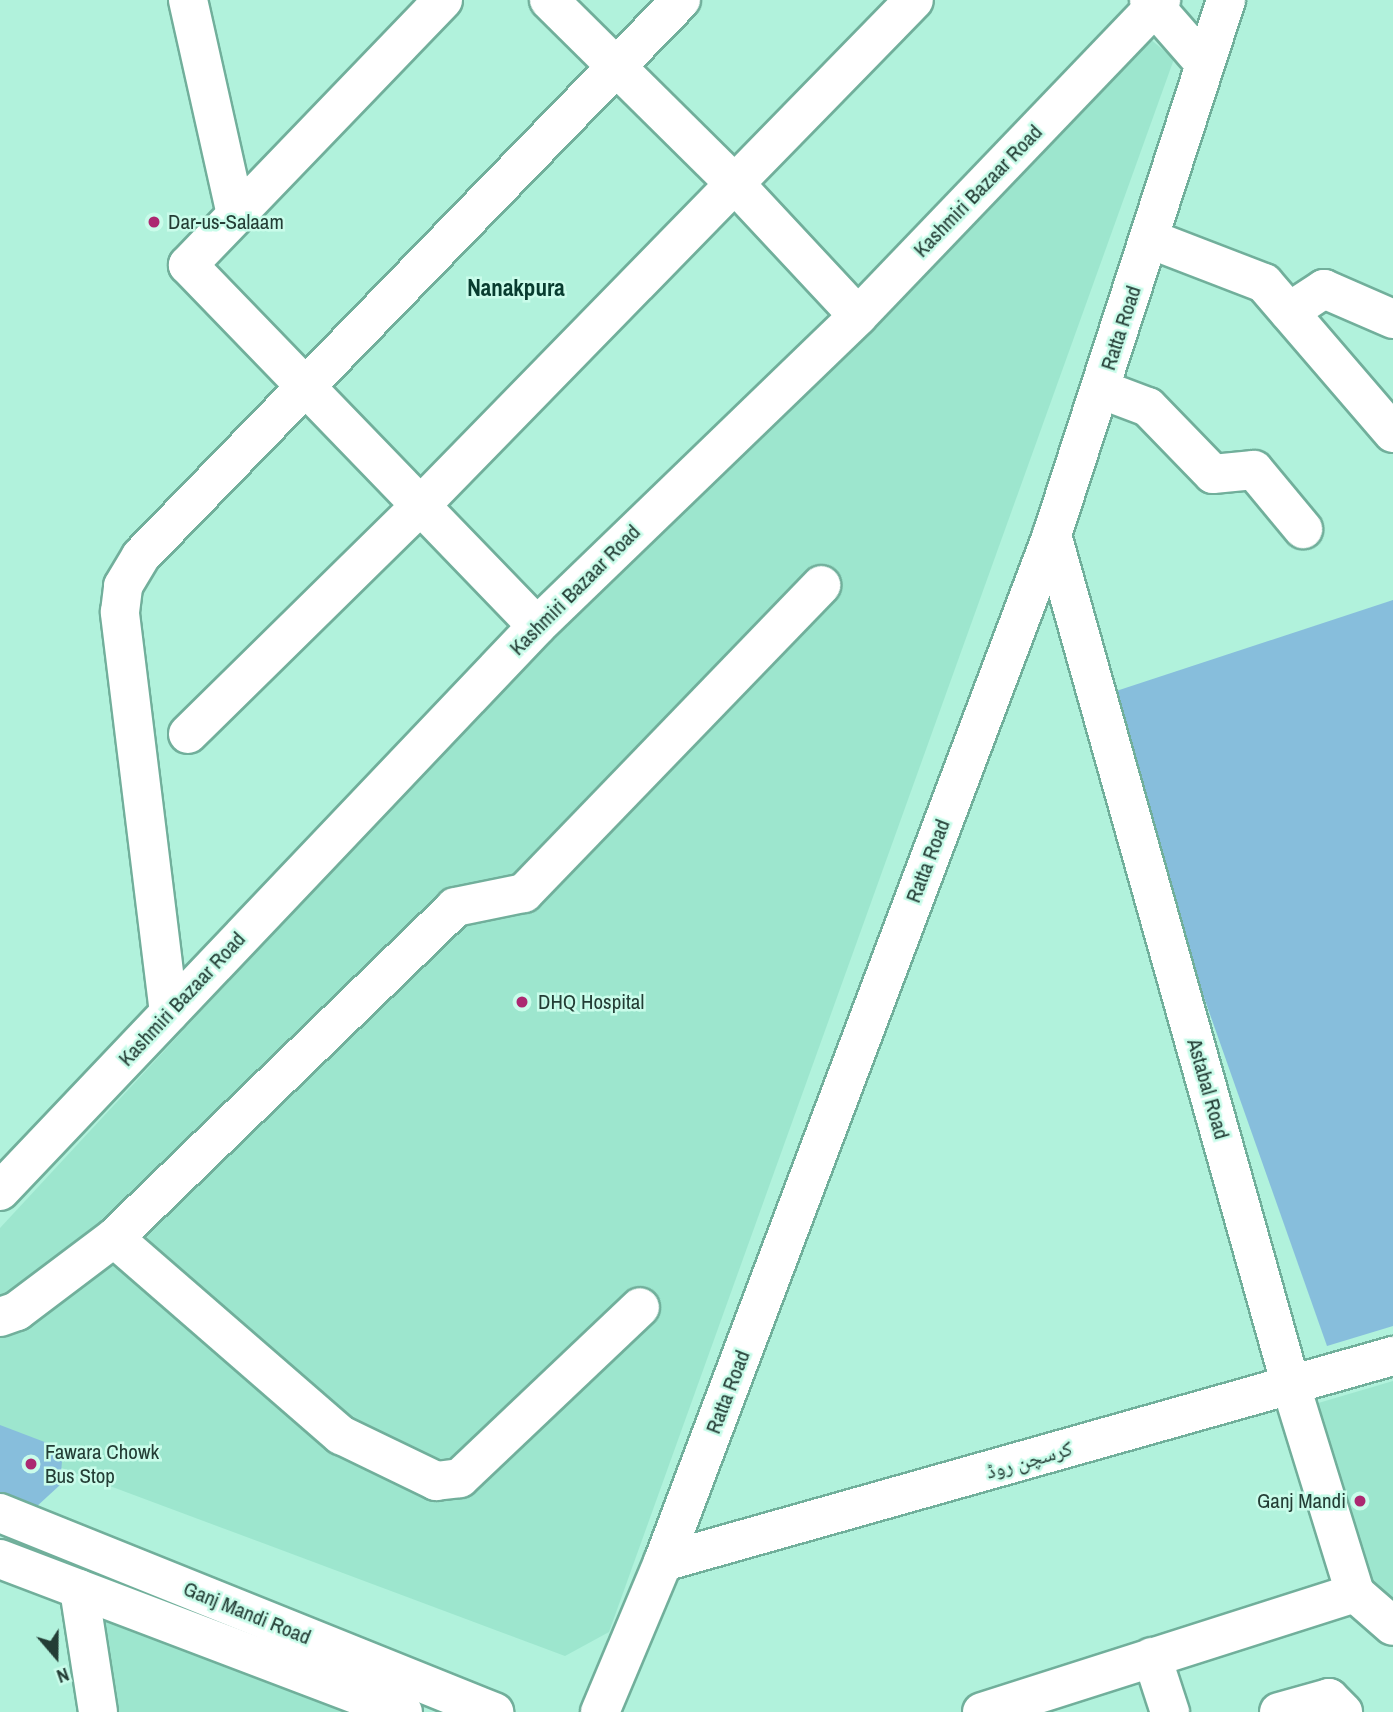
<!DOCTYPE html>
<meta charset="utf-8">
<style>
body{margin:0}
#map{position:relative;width:1393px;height:1712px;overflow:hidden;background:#b1f2dc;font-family:"Archivo Narrow","Noto Naskh Arabic",sans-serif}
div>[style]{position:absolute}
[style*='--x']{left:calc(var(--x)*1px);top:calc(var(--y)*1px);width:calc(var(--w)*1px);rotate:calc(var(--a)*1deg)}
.built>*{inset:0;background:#9de6ce}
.building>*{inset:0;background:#87bedc}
.roads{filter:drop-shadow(2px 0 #71af9b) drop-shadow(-2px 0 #71af9b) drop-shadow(0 2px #71af9b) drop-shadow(0 -2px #71af9b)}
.minor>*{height:38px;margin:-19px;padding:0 19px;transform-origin:19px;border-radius:19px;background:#fff}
.major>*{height:38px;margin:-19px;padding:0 19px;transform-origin:19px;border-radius:19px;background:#fff}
.dots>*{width:19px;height:19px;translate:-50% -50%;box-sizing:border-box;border:4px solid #c9fcea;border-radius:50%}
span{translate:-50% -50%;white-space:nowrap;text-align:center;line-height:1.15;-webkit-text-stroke:5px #c9fcea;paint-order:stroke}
.street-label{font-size:21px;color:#233d35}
.poi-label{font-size:21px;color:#233d35}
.left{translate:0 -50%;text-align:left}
.right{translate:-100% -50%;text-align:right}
.neighbourhood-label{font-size:23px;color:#083c2f;font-weight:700}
.north{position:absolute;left:21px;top:1621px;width:70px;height:70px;-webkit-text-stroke:5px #c9fcea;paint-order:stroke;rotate:160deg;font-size:19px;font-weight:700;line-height:28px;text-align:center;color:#233d35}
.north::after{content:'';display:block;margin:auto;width:24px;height:32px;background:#233d35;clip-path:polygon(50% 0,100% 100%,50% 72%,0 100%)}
</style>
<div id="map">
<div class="built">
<i style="clip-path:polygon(1149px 38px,1174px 59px,609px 1632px,565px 1656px,0 1445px,0 1228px,419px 776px)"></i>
<i style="clip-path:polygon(1393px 1381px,1393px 1626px,1355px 1593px,1298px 1409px)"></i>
<i style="clip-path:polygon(79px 1589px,403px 1712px,98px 1712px)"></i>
</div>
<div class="building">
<i style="clip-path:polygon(1393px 600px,1393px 1326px,1327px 1346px,1098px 697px)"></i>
<i style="clip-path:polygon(0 1425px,63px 1449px,60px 1485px,35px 1508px,0 1494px)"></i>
</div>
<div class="roads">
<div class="minor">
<i style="--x:188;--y:0;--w:220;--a:77.4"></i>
<i style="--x:443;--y:0;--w:368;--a:133.9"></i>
<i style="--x:188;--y:265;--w:502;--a:45.97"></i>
<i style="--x:549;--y:0;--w:262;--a:44.7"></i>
<i style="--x:735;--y:184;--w:180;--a:47"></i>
<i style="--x:1149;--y:0;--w:82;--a:48.9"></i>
<i style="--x:1150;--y:239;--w:122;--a:21.1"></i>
<i style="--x:1264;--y:283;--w:198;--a:49.3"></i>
<i style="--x:1289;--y:312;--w:42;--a:-33.3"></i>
<i style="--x:1324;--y:289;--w:75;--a:23.5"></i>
<i style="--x:1100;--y:389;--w:51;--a:20.6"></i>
<i style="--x:1148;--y:407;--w:93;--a:45.9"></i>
<i style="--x:1213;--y:474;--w:41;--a:-5.6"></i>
<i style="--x:1254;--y:470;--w:77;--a:50.3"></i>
<i style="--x:1052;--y:535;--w:884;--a:74.31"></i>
<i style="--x:1291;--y:1386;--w:217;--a:72.8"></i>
<i style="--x:1355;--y:1593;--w:50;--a:41"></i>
<i style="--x:188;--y:734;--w:328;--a:-44.5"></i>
<i style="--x:422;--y:504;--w:704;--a:-45.69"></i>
<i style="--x:169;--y:1013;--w:404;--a:-97"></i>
<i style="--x:120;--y:612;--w:26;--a:-83"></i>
<i style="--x:123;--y:586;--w:35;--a:-59"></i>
<i style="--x:141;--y:556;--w:775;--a:-45.84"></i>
<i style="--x:0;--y:1191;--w:779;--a:-46.46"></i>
<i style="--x:537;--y:626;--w:446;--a:-44"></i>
<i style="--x:858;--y:316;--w:438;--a:-46.2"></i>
<i style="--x:114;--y:1238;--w:301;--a:41"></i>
<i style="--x:341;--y:1435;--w:106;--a:25.8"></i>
<i style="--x:436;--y:1481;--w:24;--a:-7"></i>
<i style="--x:460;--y:1478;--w:248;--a:-43.5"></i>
<i style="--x:0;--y:1317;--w:18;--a:-19"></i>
<i style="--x:17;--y:1311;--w:121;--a:-37"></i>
<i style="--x:114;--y:1238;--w:475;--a:-44.1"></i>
<i style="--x:455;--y:907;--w:70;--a:-11.5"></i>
<i style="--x:524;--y:893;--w:428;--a:-46"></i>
<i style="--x:663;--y:1562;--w:759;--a:-15.76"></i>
<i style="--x:79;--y:1589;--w:124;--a:81.2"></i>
<i style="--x:1152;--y:1657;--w:58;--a:71.9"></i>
<i style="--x:600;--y:1712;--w:163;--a:-67.2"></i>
<i style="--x:663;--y:1562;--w:1098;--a:-69.25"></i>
<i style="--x:1052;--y:535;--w:563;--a:-71.98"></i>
<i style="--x:982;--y:1712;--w:392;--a:-17.7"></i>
<i style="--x:1279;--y:1712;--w:52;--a:-15.6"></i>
<i style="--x:1329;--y:1698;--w:20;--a:45"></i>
</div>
<div class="major">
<i style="--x:0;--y:1513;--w:533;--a:21.94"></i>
<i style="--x:0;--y:1559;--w:431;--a:20.8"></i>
</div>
</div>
<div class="dots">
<i style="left:154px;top:222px;background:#ac2871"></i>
<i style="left:522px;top:1002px;background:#ac2871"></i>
<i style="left:31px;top:1464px;background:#ac2871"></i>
<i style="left:1360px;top:1501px;background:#ac2871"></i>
</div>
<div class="street-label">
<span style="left:978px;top:191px;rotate:-46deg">Kashmiri Bazaar Road</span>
<span style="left:1121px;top:328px;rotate:-72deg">Ratta Road</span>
<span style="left:575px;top:590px;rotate:-45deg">Kashmiri Bazaar Road</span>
<span style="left:928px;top:861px;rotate:-69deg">Ratta Road</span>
<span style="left:182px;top:999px;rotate:-47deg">Kashmiri Bazaar Road</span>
<span style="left:1208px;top:1089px;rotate:74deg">Astabal Road</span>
<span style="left:728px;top:1392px;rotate:-69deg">Ratta Road</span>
<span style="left:1029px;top:1460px;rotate:-16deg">کرسچن روڈ</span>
<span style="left:247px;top:1613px;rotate:22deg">Ganj Mandi Road</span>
</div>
<div class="poi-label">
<span class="left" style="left:168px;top:222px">Dar-us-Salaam</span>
<span class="left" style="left:538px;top:1002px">DHQ Hospital</span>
<span class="left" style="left:45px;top:1464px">Fawara Chowk<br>Bus Stop</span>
<span class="right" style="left:1346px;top:1501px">Ganj Mandi</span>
</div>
<div class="neighbourhood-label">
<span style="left:516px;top:288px">Nanakpura</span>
</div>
<div class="north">N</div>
</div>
